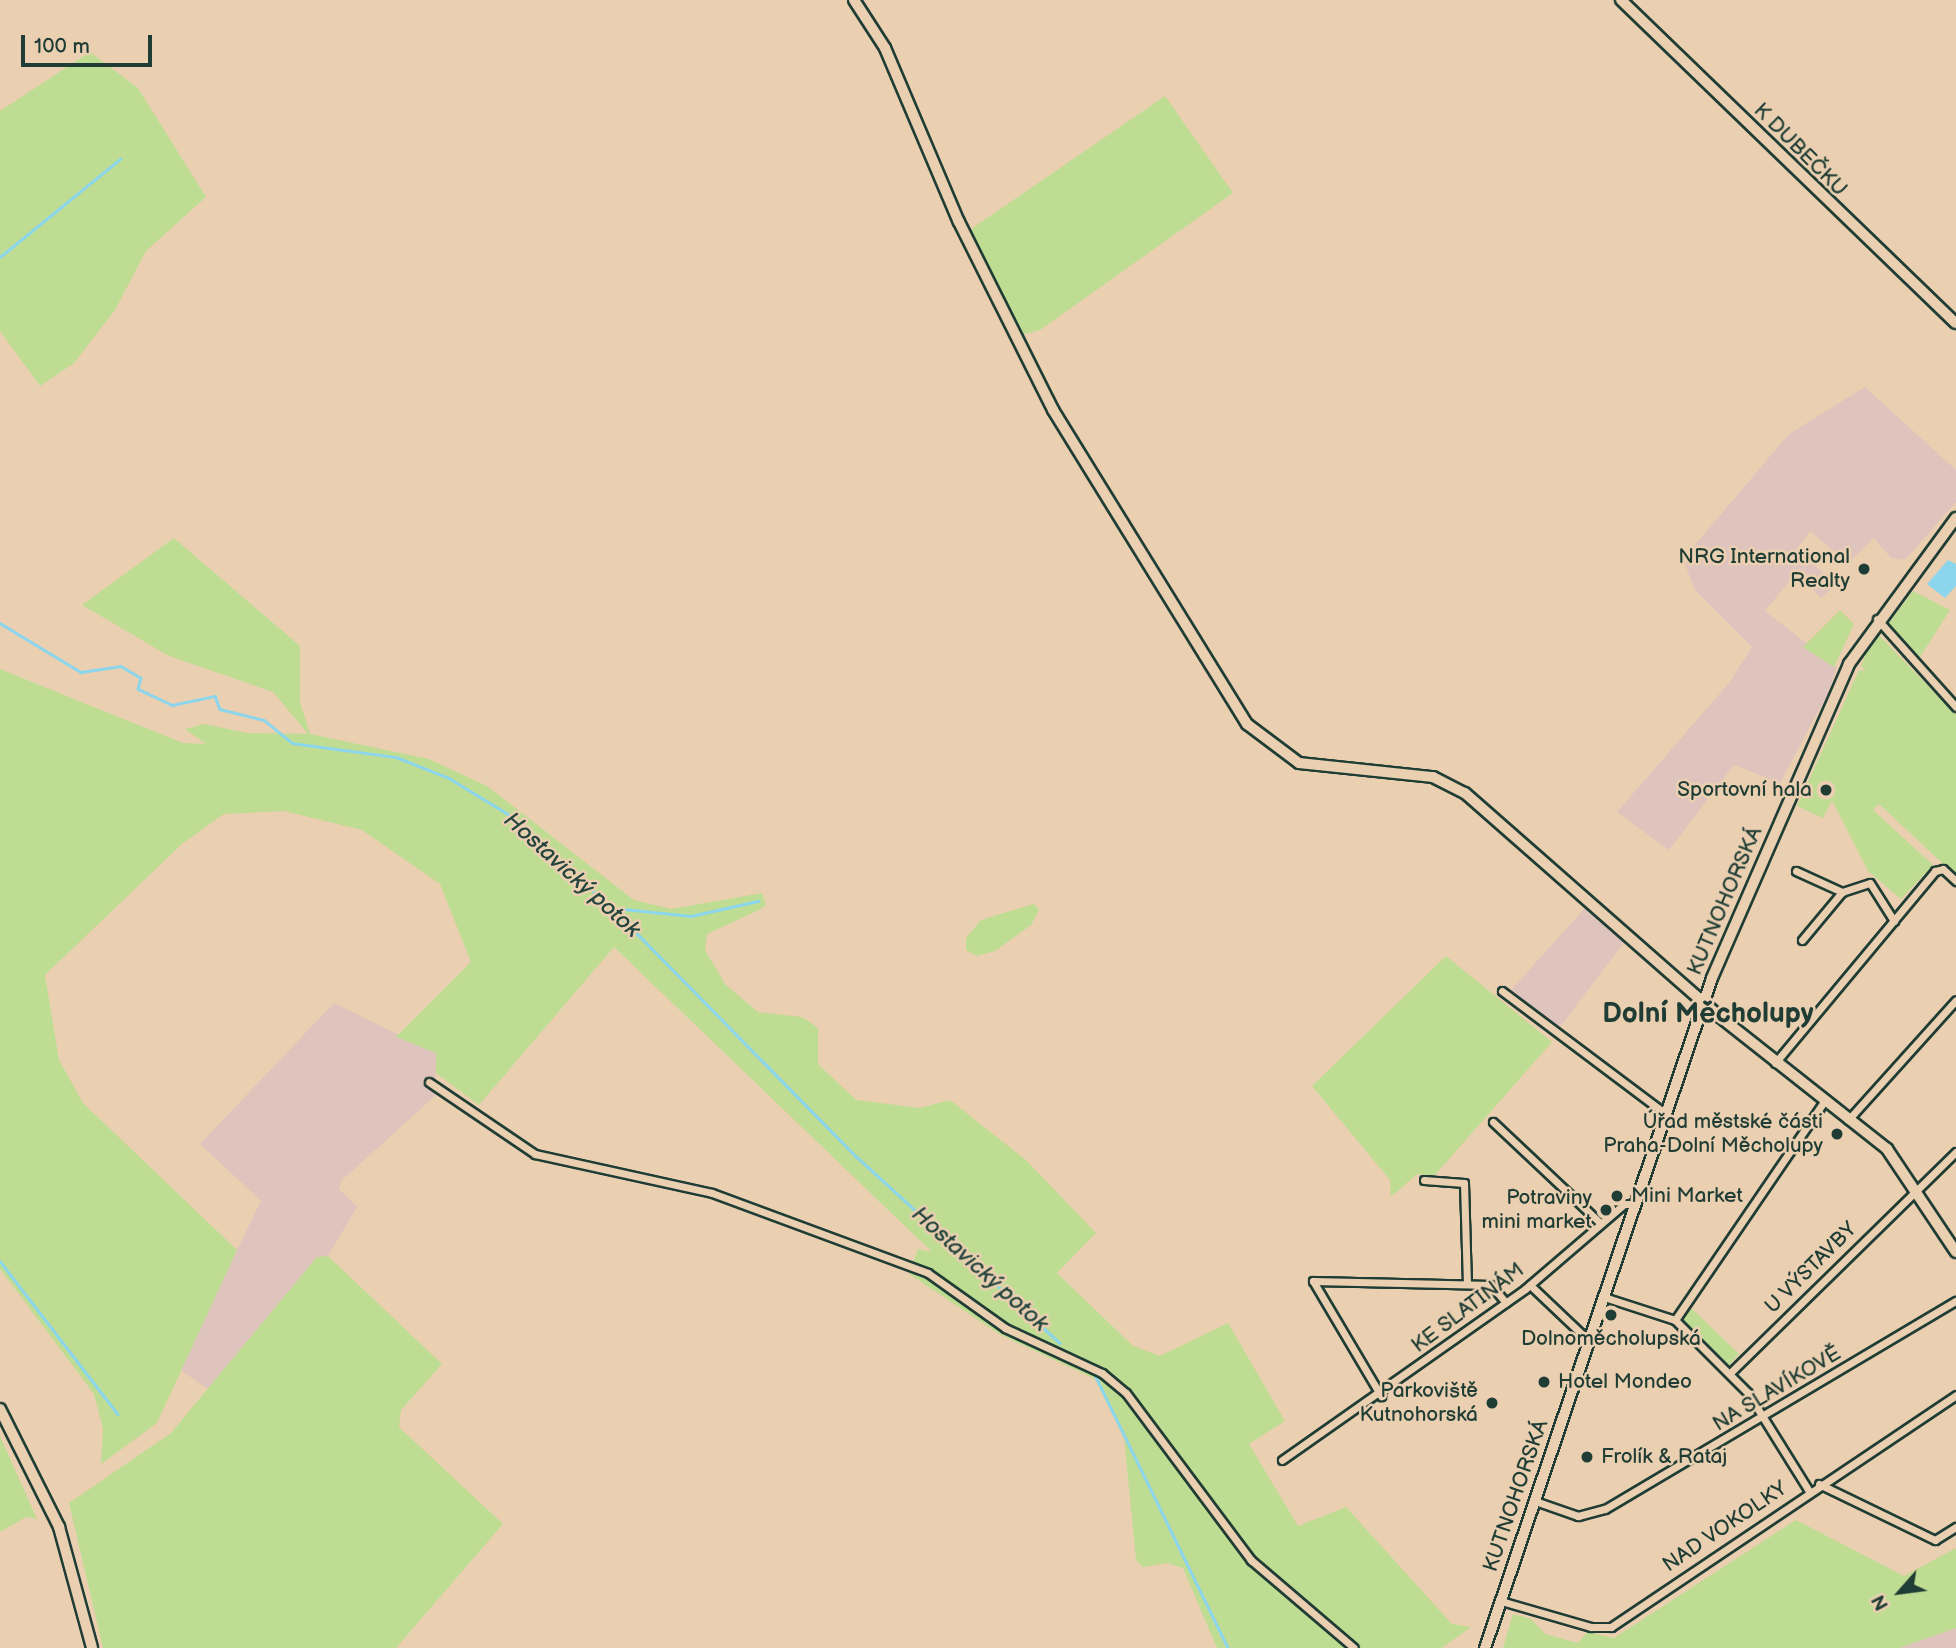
<!DOCTYPE html>
<meta charset="utf-8">
<style>
body{margin:0}
#map{position:relative;width:1956px;height:1648px;overflow:hidden;background:#eacfb1;font-family:"Balsamiq Sans",sans-serif}
div>[style]{position:absolute}
[style*='--x']{left:calc(var(--x)*1px);top:calc(var(--y)*1px);width:calc(var(--w)*1px);rotate:calc(var(--a)*1deg)}
.built>*{inset:0;background:#dfc4bd}
.green>*{inset:0;background:#bfdc93}
.water>*{inset:0;background:#8cd6ed}
.stream>*{height:2.5px;margin:-1.25px;padding:0 1.25px;transform-origin:1.25px;border-radius:1.25px;background:#8cd6ed}
.roads{filter:drop-shadow(2px 0 #1f3d34) drop-shadow(-2px 0 #1f3d34) drop-shadow(0 2px #1f3d34) drop-shadow(0 -2px #1f3d34)}
.street>*{height:7px;margin:-3.5px;padding:0 3.5px;transform-origin:3.5px;border-radius:3.5px;background:#eacfb1}
.secondary>*{height:10px;margin:-5px;padding:0 5px;transform-origin:5px;border-radius:5px;background:#eacfb1}
.dots>*{width:19px;height:19px;translate:-50% -50%;box-sizing:border-box;border:4px solid #eacfb1;border-radius:50%}
span{translate:-50% -50%;white-space:nowrap;text-align:center;line-height:1.15;-webkit-text-stroke:5px #eacfb1;paint-order:stroke}
.street-label{font-size:21px;color:#1f3d34}
.poi-label{font-size:21px;color:#1f3d34}
.right{translate:-100% -50%;text-align:right}
.left{translate:0 -50%;text-align:left}
.water-label{font-size:23px;color:#24453d;font-style:italic}
.district-label{font-size:28px;color:#1f3d34;font-weight:700}
.north{position:absolute;left:1865px;top:1557px;width:70px;height:70px;-webkit-text-stroke:5px #eacfb1;paint-order:stroke;rotate:242deg;font-size:19px;font-weight:700;line-height:28px;text-align:center;color:#1f3d34}
.north::after{content:'';display:block;margin:auto;width:24px;height:32px;background:#1f3d34;clip-path:polygon(50% 0,100% 100%,50% 72%,0 100%)}
.scale{position:absolute;left:21px;top:35px;width:131px;height:32px;box-sizing:border-box;border:4px solid #1f3d34;border-top:0;padding-left:9px;font-size:21px;line-height:24px;white-space:nowrap;color:#1f3d34;-webkit-text-stroke:5px #eacfb1;paint-order:stroke}
</style>
<div id="map">
<div class="built">
<i style="clip-path:polygon(1865px 387px,1956px 470px,1956px 502px,1905px 560px,1891px 558px,1874px 538px,1848px 563px,1810px 531px,1796px 550px,1837px 584px,1821px 598px,1796px 573px,1765px 611px,1837px 667px,1828px 693px,1780px 783px,1734px 765px,1669px 850px,1617px 812px,1729px 683px,1752px 647px,1695px 590px,1683px 559px,1789px 434px)"></i>
<i style="clip-path:polygon(1585px 908px,1624px 942px,1560px 1027px,1511px 990px)"></i>
<i style="clip-path:polygon(334px 1003px,436px 1053px,435px 1096px,341px 1181px,339px 1189px,357px 1207px,328px 1256px,317px 1257px,208px 1389px,179px 1369px,261px 1201px,200px 1144px)"></i>
<i style="clip-path:polygon(1956px 1628px,1956px 1648px,1899px 1648px)"></i>
</div>
<div class="green">
<i style="clip-path:polygon(90px 52px,138px 88px,206px 197px,146px 251px,115px 310px,74px 363px,40px 386px,0 331px,0 111px)"></i>
<i style="clip-path:polygon(1165px 96px,1233px 193px,1040px 330px,1021px 335px,971px 229px)"></i>
<i style="clip-path:polygon(174px 538px,300px 646px,300px 702px,310px 734px,429px 759px,487px 786px,634px 900px,671px 909px,762px 893px,766px 905px,759px 910px,707px 934px,705px 950px,725px 984px,758px 1012px,802px 1017px,818px 1028px,818px 1064px,856px 1100px,920px 1108px,950px 1100px,1026px 1160px,1096px 1233px,1057px 1273px,1133px 1346px,1160px 1356px,1228px 1323px,1285px 1421px,1249px 1444px,1298px 1526px,1346px 1507px,1452px 1624px,1471px 1627px,1442px 1648px,1217px 1648px,1183px 1568px,1167px 1563px,1142px 1567px,1136px 1559px,1124px 1438px,1095px 1379px,999px 1334px,909px 1274px,918px 1249px,932px 1252px,614px 947px,479px 1105px,436px 1073px,436px 1053px,396px 1037px,471px 962px,440px 884px,362px 830px,284px 811px,224px 814px,183px 843px,45px 975px,59px 1060px,83px 1103px,237px 1250px,157px 1423px,101px 1464px,103px 1429px,94px 1394px,0 1269px,0 669px,183px 743px,206px 744px,185px 729px,204px 724px,247px 733px,308px 734px,273px 692px,169px 656px,82px 605px)"></i>
<i style="clip-path:polygon(1913px 591px,1950px 610px,1920px 657px,1889px 623px)"></i>
<i style="clip-path:polygon(1840px 610px,1854px 624px,1834px 667px,1803px 647px)"></i>
<i style="clip-path:polygon(1875px 631px,1956px 715px,1956px 876px,1879px 804px,1873px 810px,1933px 865px,1901px 899px,1868px 871px,1832px 800px,1823px 818px,1797px 806px,1859px 670px,1866px 671px,1861px 666px)"></i>
<i style="clip-path:polygon(1034px 904px,1039px 910px,1031px 925px,995px 951px,977px 956px,966px 950px,966px 938px,981px 920px)"></i>
<i style="clip-path:polygon(1446px 956px,1552px 1042px,1434px 1176px,1417px 1174px,1391px 1197px,1390px 1180px,1312px 1086px)"></i>
<i style="clip-path:polygon(328px 1256px,442px 1364px,401px 1410px,399px 1427px,503px 1524px,396px 1648px,103px 1648px,69px 1503px,171px 1433px,317px 1257px)"></i>
<i style="clip-path:polygon(1691px 1308px,1739px 1354px,1729px 1365px,1681px 1323px)"></i>
<i style="clip-path:polygon(0 1436px,37px 1519px,26px 1517px,0 1532px)"></i>
<i style="clip-path:polygon(1796px 1520px,1904px 1576px,1956px 1548px,1956px 1628px,1899px 1648px,1503px 1648px,1513px 1614px,1531px 1619px,1545px 1634px,1578px 1643px,1587px 1632px,1614px 1638px)"></i>
</div>
<div class="water">
<i style="clip-path:polygon(1948px 560px,1956px 564px,1956px 586px,1945px 598px,1927px 584px)"></i>
</div>
<div class="stream">
<i style="--x:0;--y:257;--w:155;--a:-39.2"></i>
<i style="--x:0;--y:623;--w:95;--a:31.2"></i>
<i style="--x:81;--y:672;--w:40;--a:-8.5"></i>
<i style="--x:121;--y:666;--w:23;--a:31"></i>
<i style="--x:141;--y:678;--w:11;--a:105"></i>
<i style="--x:138;--y:689;--w:38;--a:25"></i>
<i style="--x:172;--y:705;--w:44;--a:-11.8"></i>
<i style="--x:215;--y:696;--w:14;--a:69"></i>
<i style="--x:220;--y:709;--w:45;--a:14"></i>
<i style="--x:264;--y:720;--w:36;--a:39"></i>
<i style="--x:292;--y:743;--w:105;--a:7.7"></i>
<i style="--x:396;--y:757;--w:57;--a:21.6"></i>
<i style="--x:449;--y:778;--w:69;--a:31.4"></i>
<i style="--x:508;--y:814;--w:140;--a:42.1"></i>
<i style="--x:612;--y:908;--w:349;--a:45.5"></i>
<i style="--x:857;--y:1157;--w:275;--a:42.5"></i>
<i style="--x:614;--y:908;--w:77;--a:5.9"></i>
<i style="--x:691;--y:916;--w:69;--a:-12.6"></i>
<i style="--x:0;--y:1261;--w:193;--a:52.4"></i>
<i style="--x:1095;--y:1375;--w:304;--a:64"></i>
</div>
<div class="roads">
<div class="street">
<i style="--x:1877;--y:619;--w:118;--a:48.1"></i>
<i style="--x:1796;--y:871;--w:51;--a:24.5"></i>
<i style="--x:1802;--y:940;--w:62;--a:-50.2"></i>
<i style="--x:1842;--y:892;--w:29;--a:-18"></i>
<i style="--x:1870;--y:883;--w:45;--a:57.7"></i>
<i style="--x:1502;--y:991;--w:205;--a:36.9"></i>
<i style="--x:1775;--y:1063;--w:250;--a:-50.2"></i>
<i style="--x:1935;--y:871;--w:8;--a:-14"></i>
<i style="--x:1943;--y:869;--w:18;--a:43"></i>
<i style="--x:429;--y:1082;--w:128;--a:34.2"></i>
<i style="--x:535;--y:1154;--w:181;--a:12.4"></i>
<i style="--x:712;--y:1193;--w:230;--a:20.3"></i>
<i style="--x:928;--y:1273;--w:95;--a:35.5"></i>
<i style="--x:1005;--y:1328;--w:107;--a:24.9"></i>
<i style="--x:1102;--y:1373;--w:31;--a:40"></i>
<i style="--x:1126;--y:1393;--w:209;--a:53.2"></i>
<i style="--x:1251;--y:1560;--w:135;--a:40.5"></i>
<i style="--x:1848;--y:1120;--w:161;--a:-48"></i>
<i style="--x:1493;--y:1122;--w:147;--a:43.3"></i>
<i style="--x:1424;--y:1180;--w:40;--a:4.3"></i>
<i style="--x:1464;--y:1183;--w:101;--a:88.3"></i>
<i style="--x:1313;--y:1281;--w:178;--a:1.3"></i>
<i style="--x:1491;--y:1285;--w:23;--a:50"></i>
<i style="--x:1313;--y:1281;--w:134;--a:59.4"></i>
<i style="--x:1530;--y:1285;--w:81;--a:43.5"></i>
<i style="--x:1604;--y:1297;--w:75;--a:17.9"></i>
<i style="--x:1675;--y:1320;--w:103;--a:45"></i>
<i style="--x:1748;--y:1393;--w:115;--a:58.1"></i>
<i style="--x:1675;--y:1320;--w:263;--a:-55.7"></i>
<i style="--x:1730;--y:1373;--w:316;--a:-44.4"></i>
<i style="--x:1282;--y:1460;--w:297;--a:-35.1"></i>
<i style="--x:1525;--y:1289;--w:130;--a:-40.6"></i>
<i style="--x:1624;--y:1204;--w:11;--a:0"></i>
<i style="--x:1819;--y:1484;--w:129;--a:25.8"></i>
<i style="--x:1935;--y:1540;--w:25;--a:-32"></i>
<i style="--x:1535;--y:1501;--w:46;--a:19.2"></i>
<i style="--x:1578;--y:1516;--w:28;--a:-15"></i>
<i style="--x:1605;--y:1509;--w:408;--a:-30.7"></i>
<i style="--x:1501;--y:1601;--w:94;--a:16.1"></i>
<i style="--x:1591;--y:1627;--w:20;--a:0"></i>
<i style="--x:1611;--y:1627;--w:416;--a:-33.9"></i>
</div>
<div class="secondary">
<i style="--x:854;--y:0;--w:57;--a:57.1"></i>
<i style="--x:885;--y:48;--w:189;--a:67"></i>
<i style="--x:959;--y:222;--w:210;--a:63.4"></i>
<i style="--x:1053;--y:410;--w:369;--a:58.3"></i>
<i style="--x:1247;--y:724;--w:65;--a:36.9"></i>
<i style="--x:1299;--y:763;--w:135;--a:6"></i>
<i style="--x:1433;--y:777;--w:36;--a:27"></i>
<i style="--x:1465;--y:793;--w:339;--a:41.3"></i>
<i style="--x:1720;--y:1017;--w:213;--a:38.3"></i>
<i style="--x:1887;--y:1149;--w:124;--a:56.2"></i>
<i style="--x:1621;--y:0;--w:465;--a:44"></i>
<i style="--x:0;--y:1409;--w:132;--a:63.4"></i>
<i style="--x:59;--y:1527;--w:125;--a:74.7"></i>
<i style="--x:1485;--y:1648;--w:707;--a:-71.28"></i>
<i style="--x:1712;--y:978;--w:343;--a:-66.4"></i>
<i style="--x:1849;--y:664;--w:181;--a:-53.8"></i>
</div>
</div>
<div class="dots">
<i style="left:1864px;top:569px;background:#1f3d34"></i>
<i style="left:1826px;top:790px;background:#1f3d34"></i>
<i style="left:1837px;top:1134px;background:#1f3d34"></i>
<i style="left:1617px;top:1196px;background:#1f3d34"></i>
<i style="left:1606px;top:1210px;background:#1f3d34"></i>
<i style="left:1611px;top:1315px;background:#1f3d34"></i>
<i style="left:1544px;top:1382px;background:#1f3d34"></i>
<i style="left:1492px;top:1403px;background:#1f3d34"></i>
<i style="left:1587px;top:1457px;background:#1f3d34"></i>
</div>
<div class="street-label">
<span style="left:1800px;top:150px;rotate:45deg">K DUBEČKU</span>
<span style="left:1725px;top:901px;rotate:-67deg">KUTNOHORSKÁ</span>
<span style="left:1811px;top:1268px;rotate:-45deg">U VÝSTAVBY</span>
<span style="left:1468px;top:1308px;rotate:-37deg">KE SLATINÁM</span>
<span style="left:1777px;top:1389px;rotate:-31deg">NA SLAVÍKOVĚ</span>
<span style="left:1516px;top:1496px;rotate:-71deg">KUTNOHORSKÁ</span>
<span style="left:1725px;top:1527px;rotate:-34deg">NAD VOKOLKY</span>
</div>
<div class="poi-label">
<span class="right" style="left:1850px;top:569px">NRG International<br>Realty</span>
<span class="right" style="left:1812px;top:790px">Sportovní hala</span>
<span class="right" style="left:1823px;top:1134px">Úřad městské části<br>Praha-Dolní Měcholupy</span>
<span class="left" style="left:1631px;top:1196px">Mini Market</span>
<span class="right" style="left:1592px;top:1210px">Potraviny<br>mini market</span>
<span style="left:1611px;top:1339px">Dolnoměcholupská</span>
<span class="left" style="left:1558px;top:1382px">Hotel Mondeo</span>
<span class="right" style="left:1478px;top:1403px">Parkoviště<br>Kutnohorská</span>
<span class="left" style="left:1601px;top:1457px">Frolík &amp; Rataj</span>
</div>
<div class="water-label">
<span style="left:572px;top:875px;rotate:42deg">Hostavický potok</span>
<span style="left:980px;top:1269px;rotate:42deg">Hostavický potok</span>
</div>
<div class="district-label">
<span style="left:1708px;top:1014px">Dolní Měcholupy</span>
</div>
<div class="north">N</div>
<div class="scale">100 m</div>
</div>
